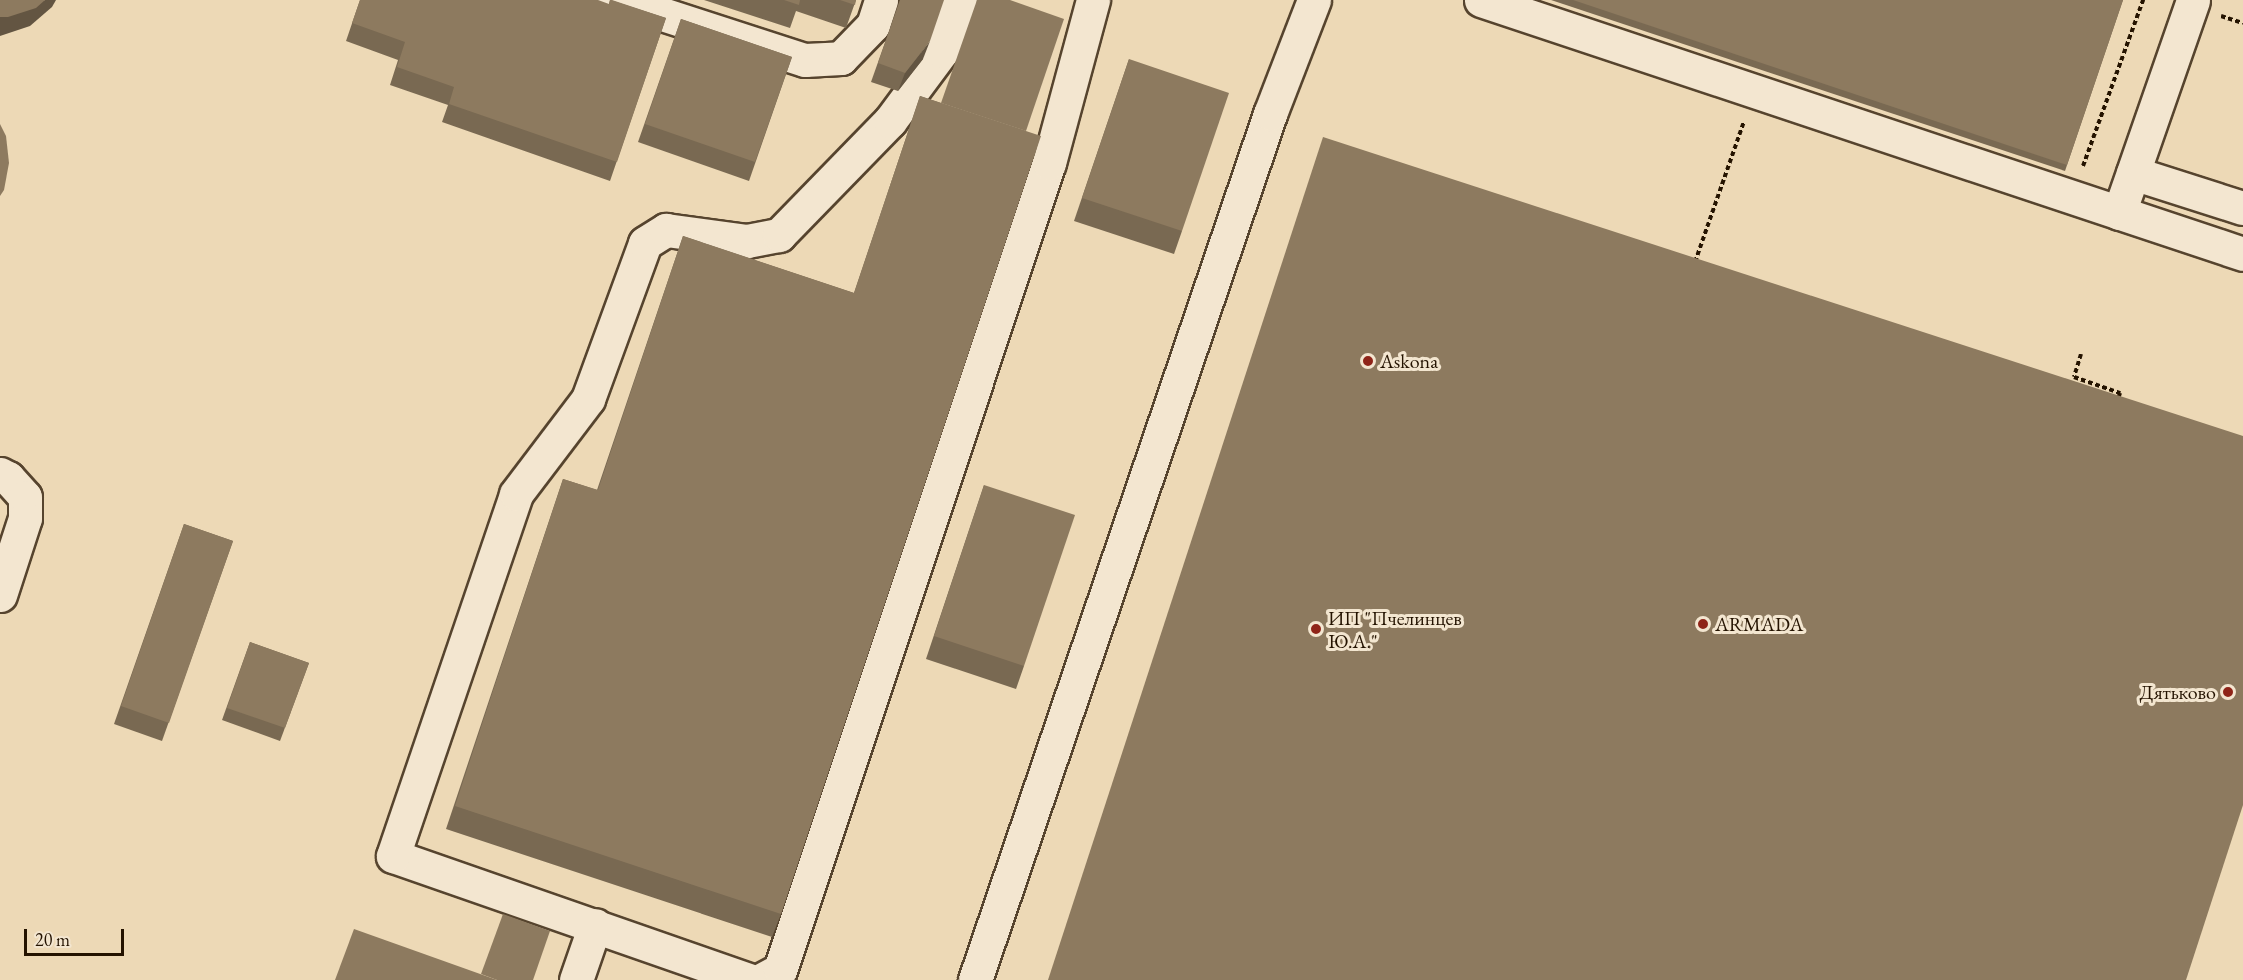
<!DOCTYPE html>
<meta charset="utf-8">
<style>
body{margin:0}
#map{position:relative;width:2243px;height:980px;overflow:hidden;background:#edd9b6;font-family:"EB Garamond",serif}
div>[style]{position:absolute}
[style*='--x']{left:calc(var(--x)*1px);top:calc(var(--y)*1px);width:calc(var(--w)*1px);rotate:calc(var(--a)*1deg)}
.path>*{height:4px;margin-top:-2px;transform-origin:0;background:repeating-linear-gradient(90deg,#241300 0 4.5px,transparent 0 7.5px)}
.roads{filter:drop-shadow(2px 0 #56442e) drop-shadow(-2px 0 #56442e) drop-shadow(0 2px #56442e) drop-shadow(0 -2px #56442e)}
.minor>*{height:33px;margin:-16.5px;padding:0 16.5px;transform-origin:16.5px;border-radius:16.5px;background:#f3e6d0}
.wall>*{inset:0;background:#796952}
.shaded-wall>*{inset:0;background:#635542}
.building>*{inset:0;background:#8d7a5f}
.dots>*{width:16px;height:16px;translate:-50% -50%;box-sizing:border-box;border:3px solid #f3e6d0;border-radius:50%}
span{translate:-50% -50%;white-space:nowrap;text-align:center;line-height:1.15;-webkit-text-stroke:6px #f3e6d0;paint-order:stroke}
.poi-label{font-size:20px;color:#241300}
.left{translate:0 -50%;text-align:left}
.right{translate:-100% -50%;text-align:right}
.scale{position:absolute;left:24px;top:929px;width:100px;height:27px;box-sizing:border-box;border:3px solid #241300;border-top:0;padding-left:8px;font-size:18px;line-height:21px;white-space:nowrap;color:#241300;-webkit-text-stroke:4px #f3e6d0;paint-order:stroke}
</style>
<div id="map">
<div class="path">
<i style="--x:2221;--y:16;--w:23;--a:18"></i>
<i style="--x:2083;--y:166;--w:177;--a:-70.1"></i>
<i style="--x:1695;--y:262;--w:149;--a:-70.8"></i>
<i style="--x:2081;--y:354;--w:24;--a:107"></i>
<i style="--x:2074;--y:377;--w:49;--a:19.2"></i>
<i style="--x:2120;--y:393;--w:6;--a:108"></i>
</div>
<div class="roads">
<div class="minor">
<i style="--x:585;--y:0;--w:40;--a:2.9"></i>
<i style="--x:625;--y:2;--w:189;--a:17.9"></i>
<i style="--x:805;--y:60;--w:36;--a:-3"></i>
<i style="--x:841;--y:58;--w:46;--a:-45.9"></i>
<i style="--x:873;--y:25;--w:26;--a:-72"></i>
<i style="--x:1481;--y:0;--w:803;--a:18.43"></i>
<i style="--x:2133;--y:173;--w:115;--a:17.7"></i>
<i style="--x:2119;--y:213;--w:225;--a:-70.8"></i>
<i style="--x:0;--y:474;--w:9;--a:27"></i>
<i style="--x:8;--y:478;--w:25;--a:48"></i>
<i style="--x:25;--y:497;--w:21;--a:90"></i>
<i style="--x:25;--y:518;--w:81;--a:108"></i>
<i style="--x:576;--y:980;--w:58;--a:-70.9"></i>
<i style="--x:749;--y:980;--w:377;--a:-160.8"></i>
<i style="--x:393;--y:856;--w:382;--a:-71.2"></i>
<i style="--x:516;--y:494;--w:119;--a:-52.8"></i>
<i style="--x:588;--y:399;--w:166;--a:-69.9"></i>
<i style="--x:645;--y:243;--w:25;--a:-32"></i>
<i style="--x:666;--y:230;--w:82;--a:7.7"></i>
<i style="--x:747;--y:241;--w:33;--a:-11"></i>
<i style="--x:779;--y:235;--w:159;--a:-45.8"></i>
<i style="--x:890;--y:121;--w:87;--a:-53.4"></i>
<i style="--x:942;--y:51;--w:54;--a:-70.6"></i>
<i style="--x:761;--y:980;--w:21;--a:-28"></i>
<i style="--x:780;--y:970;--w:851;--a:-71.57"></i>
<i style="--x:1049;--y:163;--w:169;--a:-74.9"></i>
<i style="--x:975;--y:980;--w:915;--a:-71.19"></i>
<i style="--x:1270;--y:114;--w:122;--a:-68.9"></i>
</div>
</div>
<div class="wall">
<i style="clip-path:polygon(360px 0,609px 4px,610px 0,666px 18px,610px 181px,442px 122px,448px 105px,390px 85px,398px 60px,346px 41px)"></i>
<i style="clip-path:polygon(704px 0,856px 0,846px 28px,796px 11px,790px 28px)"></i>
<i style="clip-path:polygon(900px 0,923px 59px,898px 91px,871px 82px)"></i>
<i style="clip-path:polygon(1551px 0,2123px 0,2065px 171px)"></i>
<i style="clip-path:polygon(681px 19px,792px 57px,749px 181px,638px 142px)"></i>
<i style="clip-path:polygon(1129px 59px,1182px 231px,1174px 254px,1074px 221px)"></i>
<i style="clip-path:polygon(920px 96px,1026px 131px,781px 914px,772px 937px,446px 829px,563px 479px,597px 490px,683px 236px,854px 293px)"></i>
<i style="clip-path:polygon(984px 485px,1024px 666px,1016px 689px,926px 659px)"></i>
<i style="clip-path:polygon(184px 524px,233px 541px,162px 741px,114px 724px)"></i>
<i style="clip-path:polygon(250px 642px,309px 663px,280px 741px,222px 720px)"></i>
</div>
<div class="shaded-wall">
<i style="clip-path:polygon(45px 0,56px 0,52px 7px,30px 26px,0 36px,0 17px)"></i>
<i style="clip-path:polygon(930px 41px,923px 59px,898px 91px,905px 73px)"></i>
</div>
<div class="building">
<i style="clip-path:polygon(0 0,45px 0,36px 8px,8px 17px,0 17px)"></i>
<i style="clip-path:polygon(360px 0,598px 0,609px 4px,610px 0,612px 0,666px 18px,617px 162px,449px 104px,454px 87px,397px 67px,405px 42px,352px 23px)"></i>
<i style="clip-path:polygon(784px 0,800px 0,799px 5px)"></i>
<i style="clip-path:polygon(840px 0,856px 0,855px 5px)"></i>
<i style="clip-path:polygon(900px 0,944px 0,930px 41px,905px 73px,878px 63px)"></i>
<i style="clip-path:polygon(977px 0,1010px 0,1064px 19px,1026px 131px,941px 103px)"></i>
<i style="clip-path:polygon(1573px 0,2123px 0,2067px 165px)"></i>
<i style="clip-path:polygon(681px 19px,792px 57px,755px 162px,645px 124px)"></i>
<i style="clip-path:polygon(1129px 59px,1229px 93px,1182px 231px,1082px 198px)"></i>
<i style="clip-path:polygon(920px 96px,1041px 136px,781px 914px,455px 806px,563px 479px,598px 490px,683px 236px,854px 293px)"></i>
<i style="clip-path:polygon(0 124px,6px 136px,9px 163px,4px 190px,0 196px)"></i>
<i style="clip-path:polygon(1323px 137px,2243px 436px,2243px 805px,2186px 980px,1048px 980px)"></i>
<i style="clip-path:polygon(984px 485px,1075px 515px,1024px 666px,934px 636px)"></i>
<i style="clip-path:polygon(184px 524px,233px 541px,169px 723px,121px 706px)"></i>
<i style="clip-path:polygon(250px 642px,309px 663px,285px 728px,227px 708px)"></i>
<i style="clip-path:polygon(503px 914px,550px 931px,533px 980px,497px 980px,481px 974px)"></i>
<i style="clip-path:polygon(354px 929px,497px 980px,335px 980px)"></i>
</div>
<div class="dots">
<i style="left:1368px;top:361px;background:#8f2418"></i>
<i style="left:1703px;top:624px;background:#8f2418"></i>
<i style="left:1316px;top:629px;background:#8f2418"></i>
<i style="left:2228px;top:692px;background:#8f2418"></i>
</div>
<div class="poi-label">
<span class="left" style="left:1380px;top:361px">Askona</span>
<span class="left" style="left:1328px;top:630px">ИП "Пчелинцев<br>Ю.А."</span>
<span class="left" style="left:1715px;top:624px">ARMADA</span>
<span class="right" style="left:2216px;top:692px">Дятьково</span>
</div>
<div class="scale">20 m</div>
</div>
